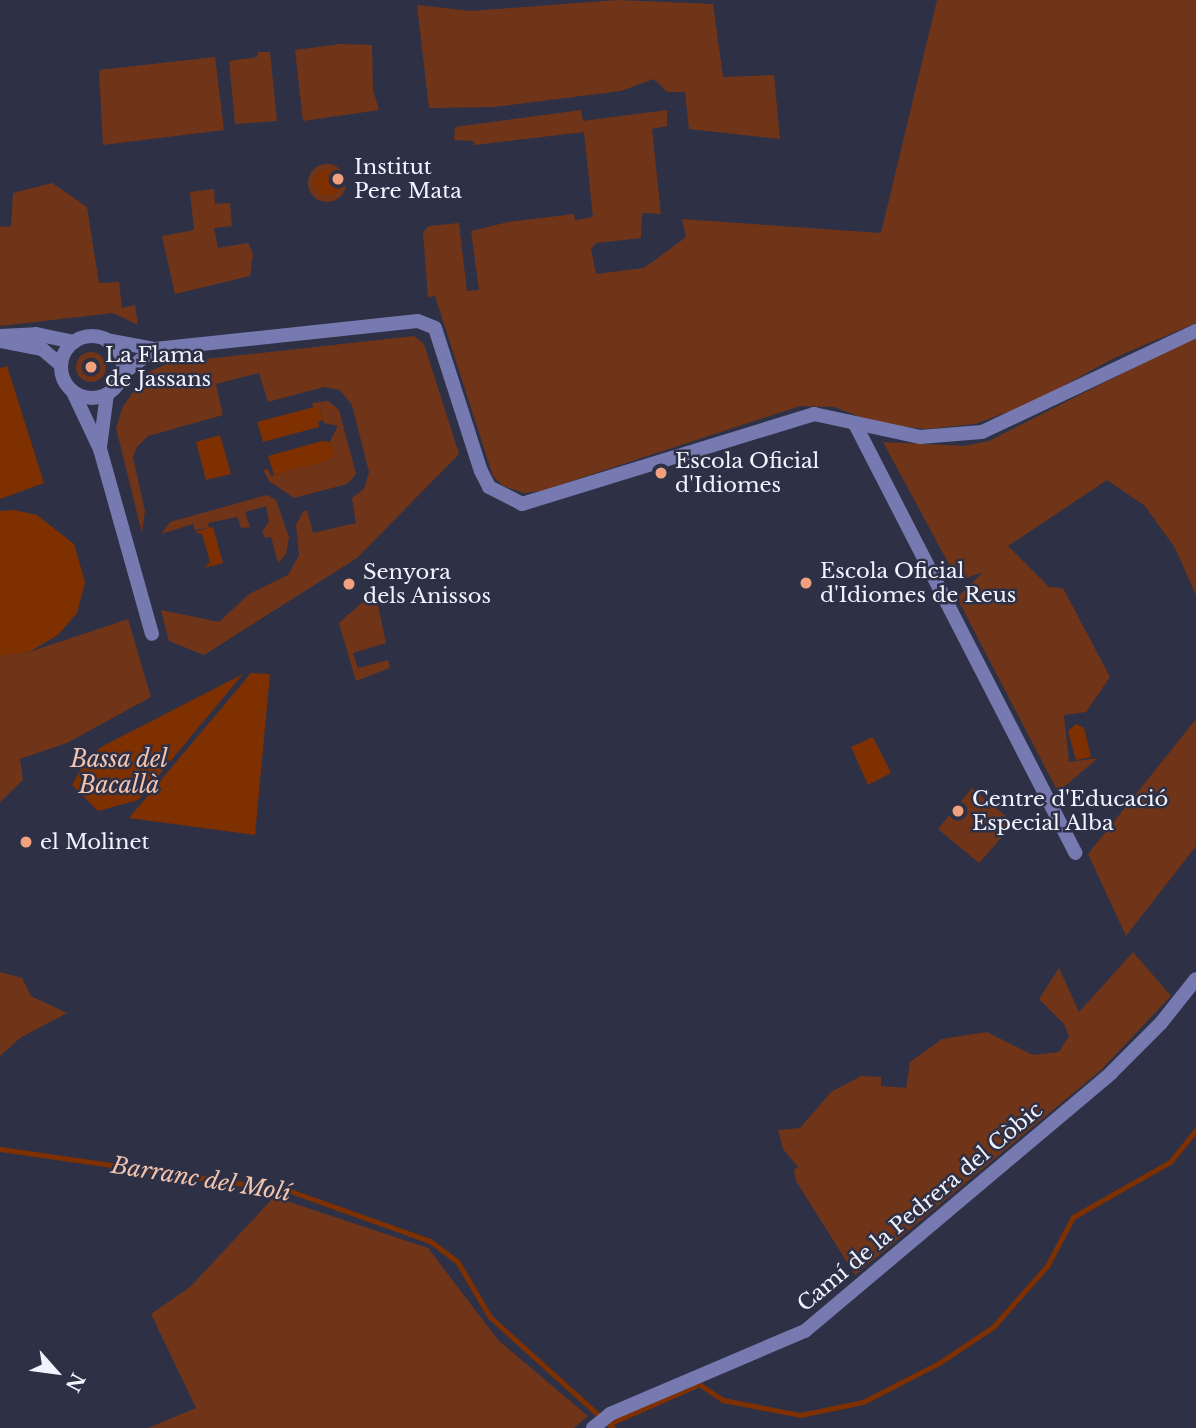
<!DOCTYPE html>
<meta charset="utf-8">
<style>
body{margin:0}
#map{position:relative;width:1196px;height:1428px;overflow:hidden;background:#2e3046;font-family:"Libre Baskerville",serif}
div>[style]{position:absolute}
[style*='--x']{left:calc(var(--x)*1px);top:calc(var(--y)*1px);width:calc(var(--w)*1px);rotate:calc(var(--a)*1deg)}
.green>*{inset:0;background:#703518}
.round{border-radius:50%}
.water>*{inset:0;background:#7e3000}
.stream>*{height:5px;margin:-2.5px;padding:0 2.5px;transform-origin:2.5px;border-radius:2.5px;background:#7e3000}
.minor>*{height:14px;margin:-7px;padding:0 7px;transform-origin:7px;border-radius:7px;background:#767ab0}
.minor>.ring{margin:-7px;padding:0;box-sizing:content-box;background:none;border:14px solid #767ab0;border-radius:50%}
.tertiary>*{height:14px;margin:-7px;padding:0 7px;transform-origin:7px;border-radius:7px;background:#767ab0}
.dots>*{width:19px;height:19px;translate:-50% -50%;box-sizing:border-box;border:4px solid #2e3046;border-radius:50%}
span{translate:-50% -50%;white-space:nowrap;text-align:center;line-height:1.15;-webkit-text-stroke:5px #2e3046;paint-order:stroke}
.poi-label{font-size:21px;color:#f1f3fe}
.left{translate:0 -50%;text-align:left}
.street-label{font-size:21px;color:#f1f3fe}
.water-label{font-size:23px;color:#f2c4af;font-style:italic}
.north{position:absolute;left:21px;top:1337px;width:70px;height:70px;-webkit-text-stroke:5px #2e3046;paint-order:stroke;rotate:118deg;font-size:19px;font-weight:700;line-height:28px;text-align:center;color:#f1f3fe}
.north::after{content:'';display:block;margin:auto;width:24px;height:32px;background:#f1f3fe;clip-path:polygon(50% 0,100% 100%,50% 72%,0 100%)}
</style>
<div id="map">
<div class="green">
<i style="clip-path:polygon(618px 0,713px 4px,723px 77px,774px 75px,780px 139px,689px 129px,685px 92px,667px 92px,654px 79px,621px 91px,494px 107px,429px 108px,417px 5px,471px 11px)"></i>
<i style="clip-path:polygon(937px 0,1196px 0,1196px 323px,1114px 358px,1030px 404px,975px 424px,926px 429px,879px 424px,834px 407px,800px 406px,541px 491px,524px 493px,503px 486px,493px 476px,435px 296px,428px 297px,423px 232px,429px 226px,459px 223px,467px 291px,479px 290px,471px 231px,508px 222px,574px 214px,575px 220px,593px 217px,584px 132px,475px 145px,473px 141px,454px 140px,455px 127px,581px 110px,583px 121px,667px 110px,667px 126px,652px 129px,661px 214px,642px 213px,641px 238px,596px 243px,591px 249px,596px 274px,644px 268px,686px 237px,682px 219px,881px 233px)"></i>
<i style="clip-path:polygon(340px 44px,372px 45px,373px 90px,379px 110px,303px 121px,295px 50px)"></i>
<i style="clip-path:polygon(258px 52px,270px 52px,277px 121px,235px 124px,229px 61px,257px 57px)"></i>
<i style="clip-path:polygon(215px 57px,224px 130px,103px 145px,99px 70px)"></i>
<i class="round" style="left:308px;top:164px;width:38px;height:38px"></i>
<i style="clip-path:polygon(52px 183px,87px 207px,99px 283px,119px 282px,122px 308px,135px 305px,138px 325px,113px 313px,0 326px,0 227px,11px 226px,13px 193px)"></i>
<i style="clip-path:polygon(214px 189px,215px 204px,230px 203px,232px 226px,214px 228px,218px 248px,248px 243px,253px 254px,250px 276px,175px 294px,162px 236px,194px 230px,190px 192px)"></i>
<i style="clip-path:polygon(414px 336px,424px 344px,459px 454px,357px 558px,204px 655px,169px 641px,161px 610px,219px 622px,249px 594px,288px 575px,299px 555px,296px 525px,303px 512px,307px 510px,313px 533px,356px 523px,352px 498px,364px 489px,369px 472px,352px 405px,340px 390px,324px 387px,268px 402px,259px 373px,216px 384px,223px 415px,148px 436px,137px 447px,133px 457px,145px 511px,142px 533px,116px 428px,123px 406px,148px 372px,169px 363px)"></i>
<i style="clip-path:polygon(1196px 336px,1196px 595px,1175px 548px,1145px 506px,1107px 480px,1008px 546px,1049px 587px,1063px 588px,1110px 677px,1086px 712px,1064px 715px,1069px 762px,1098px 758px,1058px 792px,957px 598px,983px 572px,958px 581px,883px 442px,965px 446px,989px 441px)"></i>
<i class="round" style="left:76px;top:352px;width:30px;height:30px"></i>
<i style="clip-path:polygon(328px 401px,339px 410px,356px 474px,347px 484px,294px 498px,269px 481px,263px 470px,268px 469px,271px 476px,334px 455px,330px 441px,338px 426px,324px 423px,320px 408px,314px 410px,312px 403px)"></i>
<i style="clip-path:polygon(267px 495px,276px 500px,289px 537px,286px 554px,278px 563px,271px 537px,265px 538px,262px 531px,269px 522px,266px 506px,245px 512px,250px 527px,241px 528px,237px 517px,208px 523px,209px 528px,195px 530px,193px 524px,161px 534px,170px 522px)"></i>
<i style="clip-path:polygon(375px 591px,386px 643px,353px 653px,358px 668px,388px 660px,390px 668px,356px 681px,339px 623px)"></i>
<i style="clip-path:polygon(128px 619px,151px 697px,67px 743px,20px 759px,23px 780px,0 802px,0 656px,29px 652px)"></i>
<i style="clip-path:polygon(1196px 719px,1196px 846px,1126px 936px,1088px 854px)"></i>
<i style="clip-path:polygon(972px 788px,1014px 823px,979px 863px,938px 829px)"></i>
<i style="clip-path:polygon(1133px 952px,1171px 996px,1101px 1070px,855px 1275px,796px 1181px,794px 1170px,798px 1167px,783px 1149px,778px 1130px,800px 1128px,831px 1092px,861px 1076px,881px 1077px,881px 1086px,906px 1088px,910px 1062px,942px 1039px,987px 1032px,1033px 1055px,1059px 1052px,1069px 1036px,1064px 1024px,1039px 999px,1059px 968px,1079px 1012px)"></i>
<i style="clip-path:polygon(0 972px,22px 978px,31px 996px,67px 1013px,20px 1038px,0 1056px)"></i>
<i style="clip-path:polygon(274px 1197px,428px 1248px,498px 1340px,588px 1416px,574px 1428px,148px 1428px,196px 1408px,151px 1314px,190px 1287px)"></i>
</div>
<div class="water">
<i class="round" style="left:314px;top:170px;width:26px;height:26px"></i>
<i style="clip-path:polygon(7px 366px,44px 483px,0 499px,0 368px)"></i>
<i style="clip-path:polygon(314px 407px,320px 408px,323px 420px,318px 422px,319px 427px,263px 442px,257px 422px)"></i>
<i style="clip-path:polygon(220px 435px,231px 474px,206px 480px,196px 442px)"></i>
<i style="clip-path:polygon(322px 441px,330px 442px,335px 455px,328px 460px,274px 475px,268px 456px)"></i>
<i style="clip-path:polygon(14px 510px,37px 515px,74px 544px,85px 582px,77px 613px,58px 635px,29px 652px,0 656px,0 511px)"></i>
<i style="clip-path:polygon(213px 527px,223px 563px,204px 568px,210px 562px,202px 534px,194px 532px)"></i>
<i style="clip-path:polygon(251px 673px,270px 674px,255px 835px,129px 818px)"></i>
<i style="clip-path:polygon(243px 674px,138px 800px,98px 811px,72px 785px,86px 760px,101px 747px)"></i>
<i style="clip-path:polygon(1076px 724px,1084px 728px,1091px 757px,1076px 760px,1068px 731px)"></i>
<i style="clip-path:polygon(873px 737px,891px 773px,868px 785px,851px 747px)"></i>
</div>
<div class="stream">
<i style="--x:0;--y:1149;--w:293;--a:8.2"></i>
<i style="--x:290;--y:1191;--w:149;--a:19.7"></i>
<i style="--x:430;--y:1241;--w:34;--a:37"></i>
<i style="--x:457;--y:1261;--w:65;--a:59.5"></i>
<i style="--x:490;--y:1317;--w:166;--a:42.1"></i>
<i style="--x:611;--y:1423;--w:96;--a:-23.9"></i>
<i style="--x:699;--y:1384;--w:29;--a:34"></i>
<i style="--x:723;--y:1400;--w:78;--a:11"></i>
<i style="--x:800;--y:1415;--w:64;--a:-11.7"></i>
<i style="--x:863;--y:1402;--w:85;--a:-27.2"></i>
<i style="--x:939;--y:1363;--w:65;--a:-33.7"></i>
<i style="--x:993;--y:1327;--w:81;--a:-48.5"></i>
<i style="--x:1047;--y:1266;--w:55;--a:-62"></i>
<i style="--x:1073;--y:1217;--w:112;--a:-29.6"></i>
<i style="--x:1170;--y:1162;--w:41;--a:-50.9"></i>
</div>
<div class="minor">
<i class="ring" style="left:61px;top:336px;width:48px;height:48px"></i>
<i style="--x:106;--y:340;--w:50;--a:10.4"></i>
<i style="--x:155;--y:349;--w:264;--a:-6.1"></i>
<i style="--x:418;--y:321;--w:18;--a:22"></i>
<i style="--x:435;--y:328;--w:150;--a:72.2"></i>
<i style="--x:481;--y:471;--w:18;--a:63"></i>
<i style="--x:489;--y:487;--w:37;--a:27"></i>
<i style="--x:522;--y:504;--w:306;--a:-17.1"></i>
<i style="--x:814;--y:414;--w:108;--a:12.2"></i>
<i style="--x:920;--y:437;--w:62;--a:-4.6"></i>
<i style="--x:982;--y:432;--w:237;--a:-25.3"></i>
<i style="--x:122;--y:374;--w:41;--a:-37.1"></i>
<i style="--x:73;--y:392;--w:63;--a:64.7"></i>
<i style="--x:100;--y:449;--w:192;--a:74.3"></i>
<i style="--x:856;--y:426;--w:480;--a:62.8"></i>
<i style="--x:100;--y:447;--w:53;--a:-82.5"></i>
<i style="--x:593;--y:1428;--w:22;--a:-39"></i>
<i style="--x:610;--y:1414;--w:212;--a:-23.1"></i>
<i style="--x:805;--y:1331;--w:400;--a:-40.1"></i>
<i style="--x:1111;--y:1073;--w:71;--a:-45"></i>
<i style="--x:1161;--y:1023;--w:56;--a:-51.5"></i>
</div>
<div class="tertiary">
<i style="--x:0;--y:336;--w:36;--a:-3"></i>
<i style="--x:36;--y:334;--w:39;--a:12"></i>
<i style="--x:1;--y:341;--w:42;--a:11"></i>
<i style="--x:42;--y:349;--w:25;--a:40"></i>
</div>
<div class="dots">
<i style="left:338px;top:179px;background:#f1a17d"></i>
<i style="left:91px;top:367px;background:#f1a17d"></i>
<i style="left:661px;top:473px;background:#f1a17d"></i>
<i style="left:806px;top:583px;background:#f1a17d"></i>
<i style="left:349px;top:584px;background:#f1a17d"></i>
<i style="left:958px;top:811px;background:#f1a17d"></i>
<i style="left:26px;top:842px;background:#f1a17d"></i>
</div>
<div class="poi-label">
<span class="left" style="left:354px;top:179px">Institut<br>Pere Mata</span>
<span class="left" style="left:105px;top:367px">La Flama<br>de Jassans</span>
<span class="left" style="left:675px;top:473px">Escola Oficial<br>d'Idiomes</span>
<span class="left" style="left:820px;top:583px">Escola Oficial<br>d'Idiomes de Reus</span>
<span class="left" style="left:363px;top:584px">Senyora<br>dels Anissos</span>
<span class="left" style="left:972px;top:811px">Centre d'Educació<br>Especial Alba</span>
<span class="left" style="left:40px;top:842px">el Molinet</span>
</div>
<div class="street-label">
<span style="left:920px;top:1207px;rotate:-40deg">Camí de la Pedrera del Còbic</span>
</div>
<div class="water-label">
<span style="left:119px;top:772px">Bassa del<br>Bacallà</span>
<span style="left:201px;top:1179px;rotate:9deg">Barranc del Molí</span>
</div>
<div class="north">N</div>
</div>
